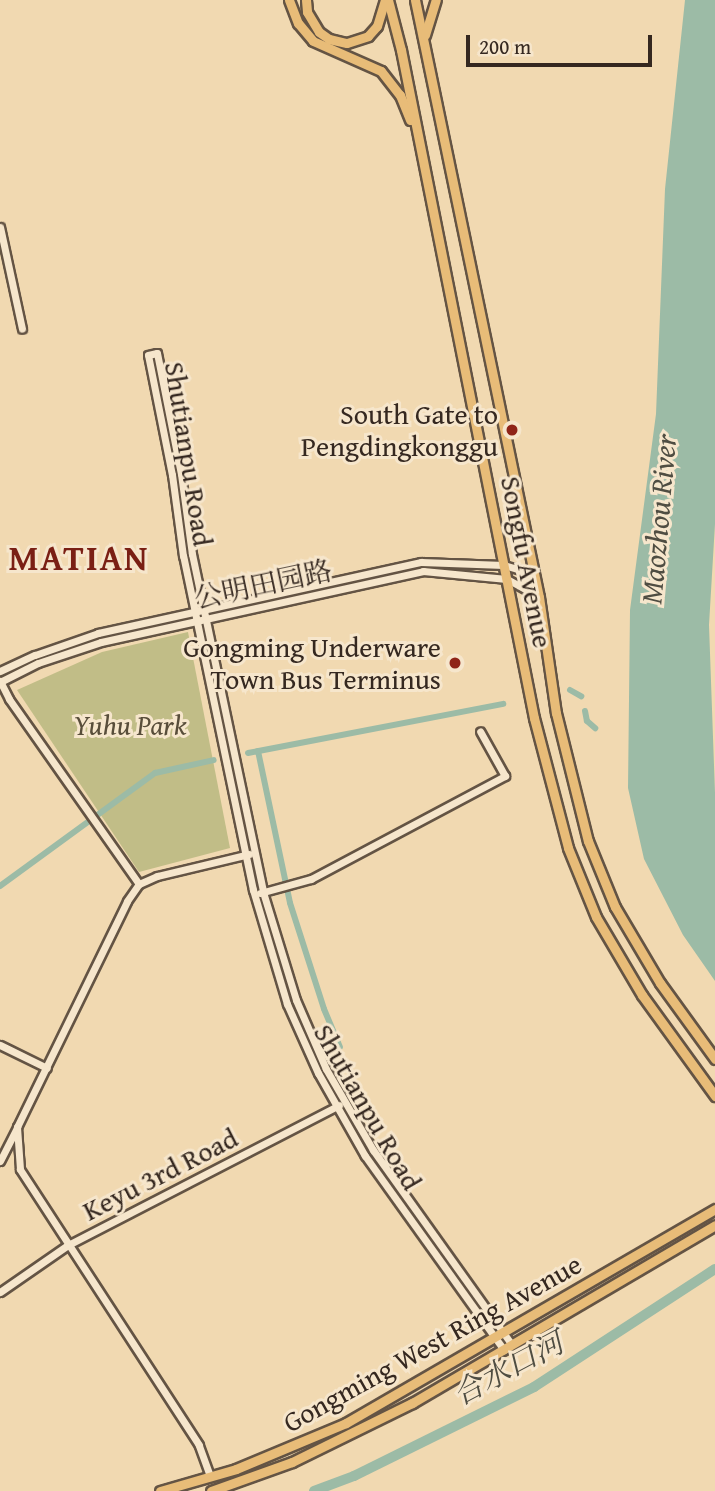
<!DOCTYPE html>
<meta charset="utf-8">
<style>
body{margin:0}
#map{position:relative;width:715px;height:1491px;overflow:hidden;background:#f1d9b1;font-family:"Gentium Book Plus","Noto Serif SC",serif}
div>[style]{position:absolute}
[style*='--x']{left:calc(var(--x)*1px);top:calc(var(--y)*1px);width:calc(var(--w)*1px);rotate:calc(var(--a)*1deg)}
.green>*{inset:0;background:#c1bd87}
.water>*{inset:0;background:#9cbba6}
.canal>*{height:6px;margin:-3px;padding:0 3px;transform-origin:3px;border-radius:3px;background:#9cbba6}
.river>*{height:10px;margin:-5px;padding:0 5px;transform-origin:5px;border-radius:5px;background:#9cbba6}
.roads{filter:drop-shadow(2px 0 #645444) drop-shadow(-2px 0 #645444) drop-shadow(0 2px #645444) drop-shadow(0 -2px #645444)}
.minor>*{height:7px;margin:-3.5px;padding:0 3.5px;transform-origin:3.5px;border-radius:3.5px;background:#f6e6cc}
.major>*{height:9px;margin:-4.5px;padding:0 4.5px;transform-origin:4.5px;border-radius:4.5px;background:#e8bc78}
.dots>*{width:19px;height:19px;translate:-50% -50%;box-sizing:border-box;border:4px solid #f6e6cc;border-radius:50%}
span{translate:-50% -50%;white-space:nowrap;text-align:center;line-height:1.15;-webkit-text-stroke:6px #f6e6cc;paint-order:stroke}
.poi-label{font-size:28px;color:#352820}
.right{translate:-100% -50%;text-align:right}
.street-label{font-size:28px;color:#352820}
.park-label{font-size:28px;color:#584d3a;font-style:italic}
.water-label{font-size:30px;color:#4f4d42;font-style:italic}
.district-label{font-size:35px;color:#7a1f14;font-weight:700;letter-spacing:2px}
.scale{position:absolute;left:466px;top:35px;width:186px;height:32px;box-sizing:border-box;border:4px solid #352820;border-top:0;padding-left:9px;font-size:21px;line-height:24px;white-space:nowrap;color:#352820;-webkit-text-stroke:5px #f6e6cc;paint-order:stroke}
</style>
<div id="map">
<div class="green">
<i style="clip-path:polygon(188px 632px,230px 848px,139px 872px,17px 690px,102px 652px)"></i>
</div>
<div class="water">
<i style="clip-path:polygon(685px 0,715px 0,715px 524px,709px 625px,715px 793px,715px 981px,683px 935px,644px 859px,628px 788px,630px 610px,656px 414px,665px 189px)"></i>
</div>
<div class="canal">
<i style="--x:570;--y:690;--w:13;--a:29"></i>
<i style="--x:585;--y:711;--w:10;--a:79"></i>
<i style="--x:587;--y:721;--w:11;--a:41"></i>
<i style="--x:258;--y:751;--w:155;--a:78.1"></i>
<i style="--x:290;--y:903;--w:111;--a:72.2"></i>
<i style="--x:324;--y:1009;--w:41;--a:67.2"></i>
<i style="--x:248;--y:753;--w:260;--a:-10.9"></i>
<i style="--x:0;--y:886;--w:192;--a:-36.1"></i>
<i style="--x:155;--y:773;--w:60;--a:-12.4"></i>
</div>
<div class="river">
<i style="--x:314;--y:1491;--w:43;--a:-20.6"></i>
<i style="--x:354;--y:1476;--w:201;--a:-26.3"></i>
<i style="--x:534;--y:1387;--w:216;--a:-33.1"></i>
</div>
<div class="roads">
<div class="minor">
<i style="--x:0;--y:227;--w:104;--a:77.8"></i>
<i style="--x:0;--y:671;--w:38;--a:-25"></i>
<i style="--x:35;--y:655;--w:67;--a:-19.2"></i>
<i style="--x:98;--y:633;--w:331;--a:-12.4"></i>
<i style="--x:421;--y:562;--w:83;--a:2.1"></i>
<i style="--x:504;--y:565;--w:28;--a:17"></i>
<i style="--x:0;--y:681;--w:20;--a:63"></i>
<i style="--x:9;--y:699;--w:226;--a:54.9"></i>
<i style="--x:0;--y:682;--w:42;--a:-26.6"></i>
<i style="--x:38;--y:663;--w:66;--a:-18.4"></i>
<i style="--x:101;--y:642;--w:330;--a:-12.4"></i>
<i style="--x:423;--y:571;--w:84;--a:5.4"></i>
<i style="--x:507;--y:579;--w:37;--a:29"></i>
<i style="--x:260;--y:893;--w:53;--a:-15.4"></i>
<i style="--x:311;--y:879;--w:220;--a:-28"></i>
<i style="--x:505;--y:776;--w:51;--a:-119.1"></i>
<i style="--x:0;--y:1045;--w:52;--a:26.1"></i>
<i style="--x:0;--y:1161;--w:38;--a:-63"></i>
<i style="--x:0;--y:1292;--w:83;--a:-34.7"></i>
<i style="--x:68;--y:1245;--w:305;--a:-27.3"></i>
<i style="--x:504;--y:1350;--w:239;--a:-125.6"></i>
<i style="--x:365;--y:1156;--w:95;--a:-119.5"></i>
<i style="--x:318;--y:1073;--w:76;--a:-114.2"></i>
<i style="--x:287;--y:1004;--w:119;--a:-106.6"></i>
<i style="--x:253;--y:890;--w:341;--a:-101.8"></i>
<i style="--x:183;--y:556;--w:82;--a:-97.7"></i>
<i style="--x:172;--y:475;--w:122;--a:-101.3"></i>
<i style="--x:148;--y:355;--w:9;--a:-13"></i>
<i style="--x:157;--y:353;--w:123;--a:78.8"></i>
<i style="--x:181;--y:474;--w:81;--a:82.2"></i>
<i style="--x:192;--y:554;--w:345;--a:78.1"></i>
<i style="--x:263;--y:892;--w:113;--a:73"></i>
<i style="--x:296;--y:1000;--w:75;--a:66.5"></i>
<i style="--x:326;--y:1069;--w:94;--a:59.9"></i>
<i style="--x:373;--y:1150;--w:239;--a:54.5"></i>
<i style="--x:210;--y:1476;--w:33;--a:-110"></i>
<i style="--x:199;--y:1445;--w:329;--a:-123"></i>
<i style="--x:20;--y:1169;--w:42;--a:-94.1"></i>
<i style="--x:17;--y:1127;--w:251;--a:-64"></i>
<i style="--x:127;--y:901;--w:21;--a:-55"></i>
<i style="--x:139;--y:884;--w:20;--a:-24"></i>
<i style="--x:157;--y:876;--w:95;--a:-13.4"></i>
</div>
<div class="major">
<i style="--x:289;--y:0;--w:25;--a:69"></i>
<i style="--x:298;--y:23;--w:23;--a:50"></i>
<i style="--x:313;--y:41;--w:74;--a:23.8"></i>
<i style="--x:381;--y:71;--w:31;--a:52"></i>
<i style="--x:400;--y:95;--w:27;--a:68"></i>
<i style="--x:306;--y:0;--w:12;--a:85"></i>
<i style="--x:307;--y:12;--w:23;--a:59"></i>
<i style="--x:319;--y:32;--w:12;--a:35"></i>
<i style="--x:329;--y:39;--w:18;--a:13"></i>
<i style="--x:347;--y:43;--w:22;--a:-18"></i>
<i style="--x:368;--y:36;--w:13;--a:-48"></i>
<i style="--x:377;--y:26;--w:27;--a:-73"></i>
<i style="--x:388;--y:0;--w:52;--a:75.4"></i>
<i style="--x:401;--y:50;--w:681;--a:78.74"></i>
<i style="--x:534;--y:718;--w:134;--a:75.3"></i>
<i style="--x:568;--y:848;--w:74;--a:67.9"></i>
<i style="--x:596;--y:917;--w:91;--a:59.5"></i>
<i style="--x:642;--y:995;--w:125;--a:54.1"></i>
<i style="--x:415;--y:0;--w:610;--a:78.27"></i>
<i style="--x:539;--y:597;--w:117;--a:81.7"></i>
<i style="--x:556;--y:713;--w:132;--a:76"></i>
<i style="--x:588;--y:841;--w:71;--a:67.8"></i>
<i style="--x:615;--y:907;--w:88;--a:59.4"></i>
<i style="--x:660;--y:983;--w:94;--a:54.1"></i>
<i style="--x:425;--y:35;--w:37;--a:-73"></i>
<i style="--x:160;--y:1491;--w:79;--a:-16.1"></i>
<i style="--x:236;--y:1469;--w:119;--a:-22.7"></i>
<i style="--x:346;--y:1423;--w:427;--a:-30.1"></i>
<i style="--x:211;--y:1491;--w:86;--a:-19.7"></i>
<i style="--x:292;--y:1462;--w:134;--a:-26.2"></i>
<i style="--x:412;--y:1403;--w:351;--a:-30.4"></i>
</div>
</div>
<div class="dots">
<i style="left:512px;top:430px;background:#8f2418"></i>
<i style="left:455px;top:663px;background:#8f2418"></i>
</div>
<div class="poi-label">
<span class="right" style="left:498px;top:430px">South Gate to<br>Pengdingkonggu</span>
<span class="right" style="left:441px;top:663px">Gongming Underware<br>Town Bus Terminus</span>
</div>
<div class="street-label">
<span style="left:189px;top:454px;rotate:81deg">Shutianpu Road</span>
<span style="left:527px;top:562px;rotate:79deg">Songfu Avenue</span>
<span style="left:263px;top:584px;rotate:-12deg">公明田园路</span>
<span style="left:368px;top:1107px;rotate:60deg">Shutianpu Road</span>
<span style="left:160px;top:1174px;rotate:-27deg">Keyu 3rd Road</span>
<span style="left:432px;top:1343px;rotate:-29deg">Gongming West Ring Avenue</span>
</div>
<div class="park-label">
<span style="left:130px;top:725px">Yuhu Park</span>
</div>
<div class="water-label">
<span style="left:658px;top:519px;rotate:-85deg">Maozhou River</span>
<span style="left:508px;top:1368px;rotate:-28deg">合水口河</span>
</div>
<div class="district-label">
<span style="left:79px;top:558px">MATIAN</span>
</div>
<div class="scale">200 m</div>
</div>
